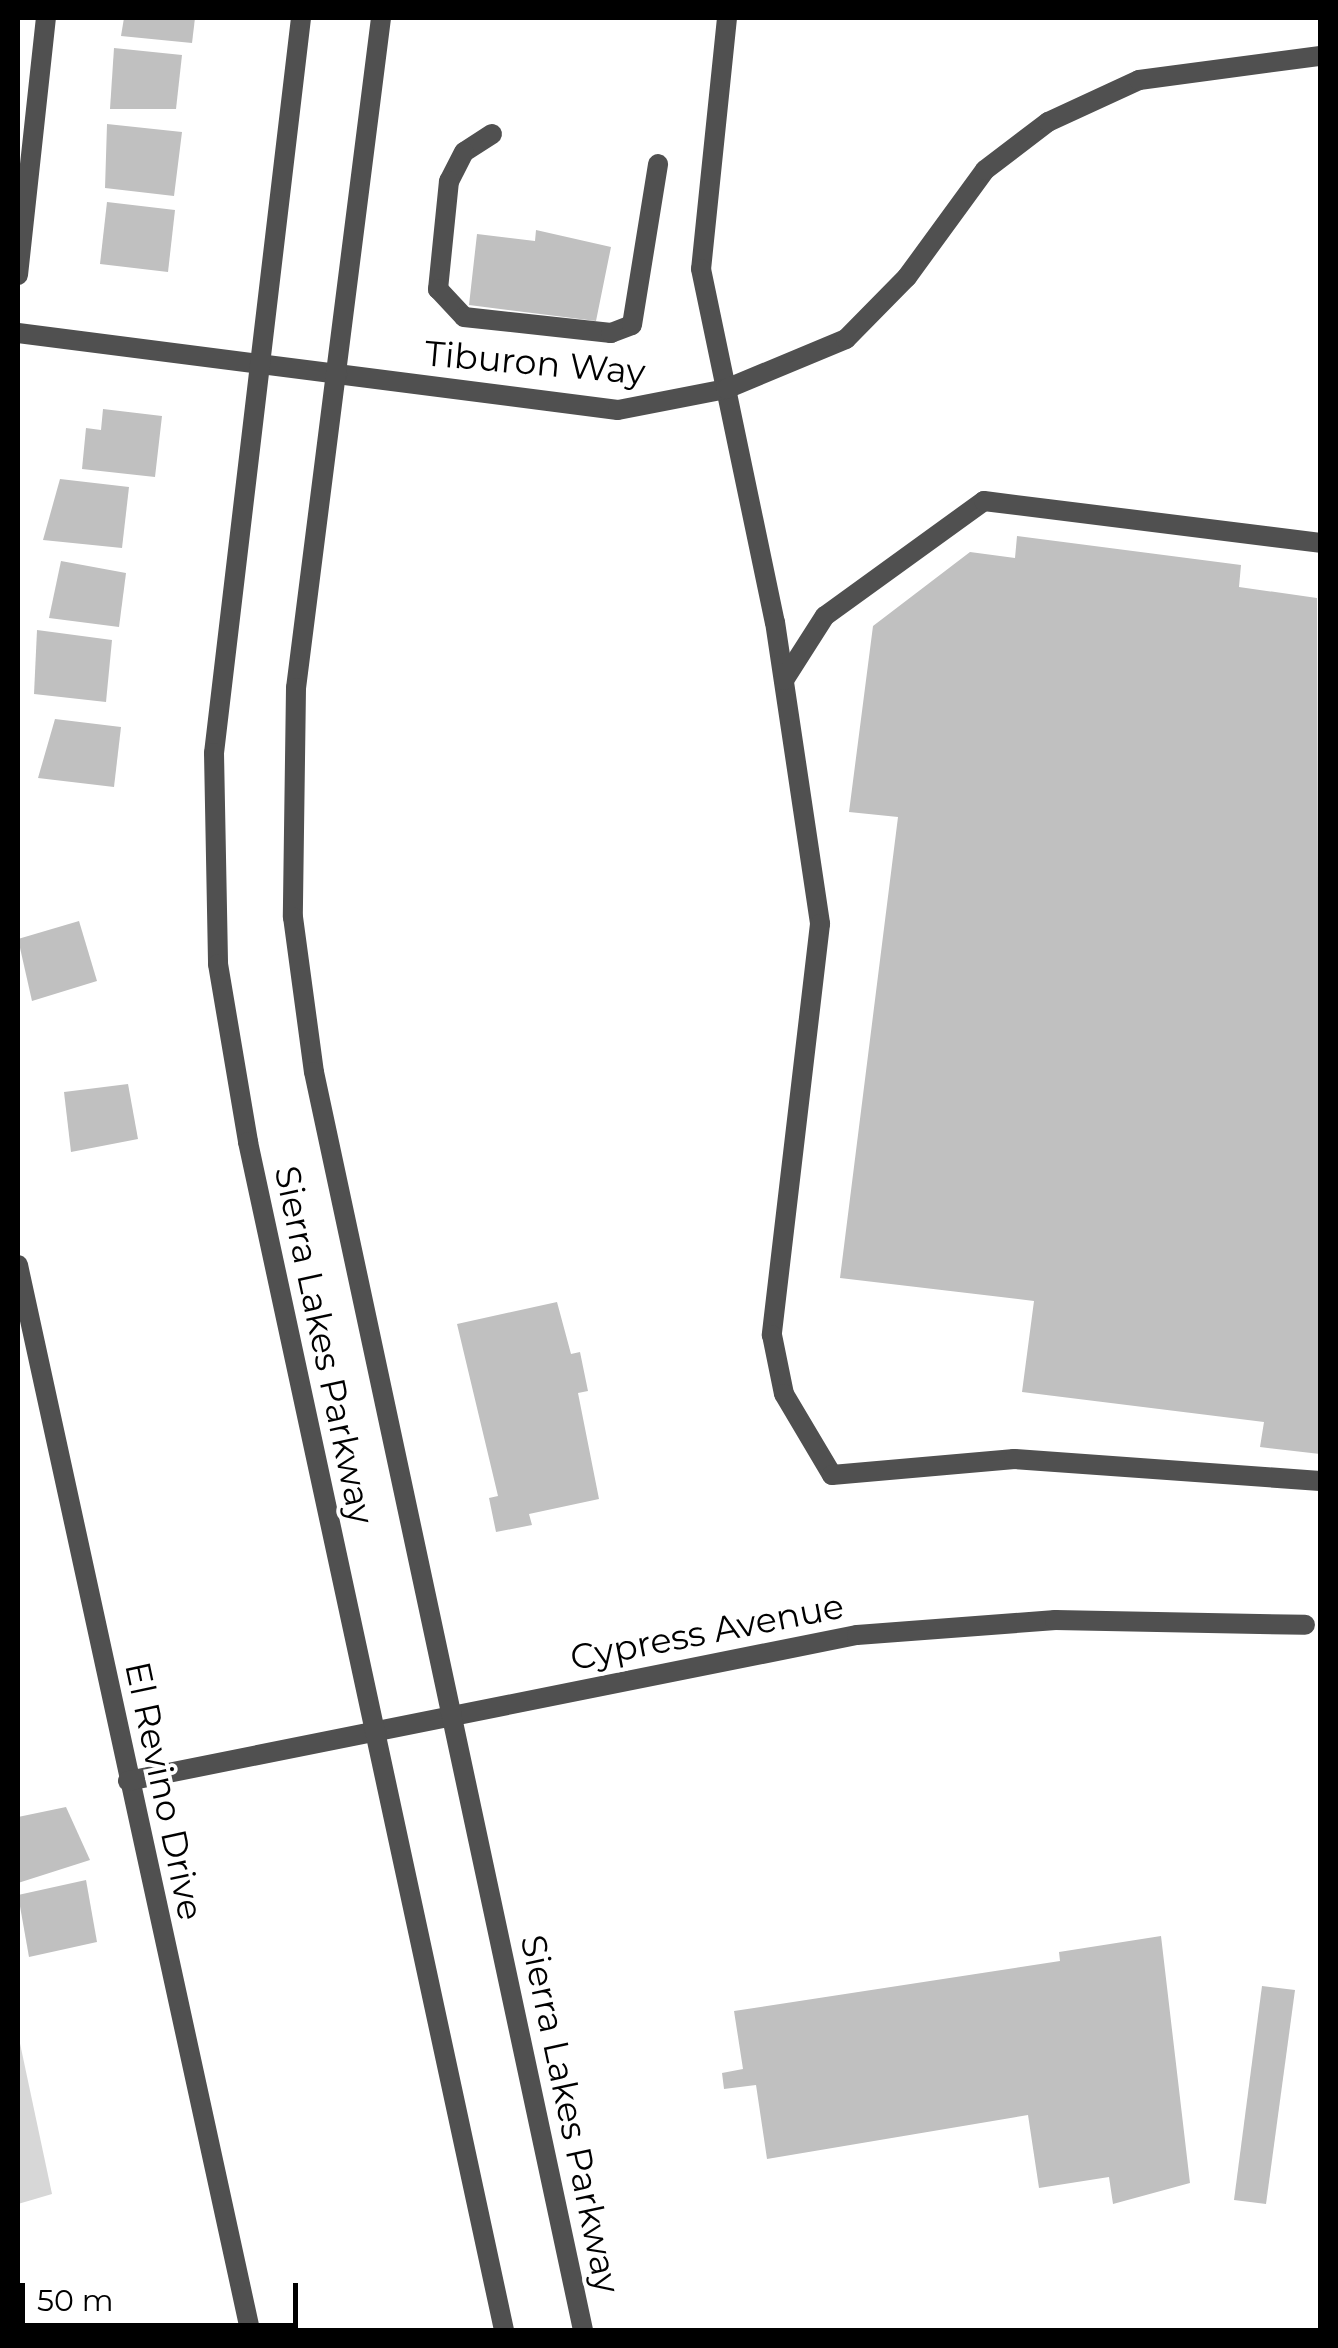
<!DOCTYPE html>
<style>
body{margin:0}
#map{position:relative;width:1338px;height:2348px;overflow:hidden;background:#fff;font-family:Montserrat,sans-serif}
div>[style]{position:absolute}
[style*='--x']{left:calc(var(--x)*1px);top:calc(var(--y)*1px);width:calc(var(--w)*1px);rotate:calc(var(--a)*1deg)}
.green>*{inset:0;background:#d7d7d7}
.building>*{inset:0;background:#c0c0c0}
.service>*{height:20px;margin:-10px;padding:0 10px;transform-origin:10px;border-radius:10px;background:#505050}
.minor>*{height:20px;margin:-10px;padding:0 10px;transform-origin:10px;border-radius:10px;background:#505050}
.tertiary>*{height:20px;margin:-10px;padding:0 10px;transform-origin:10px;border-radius:10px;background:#505050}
span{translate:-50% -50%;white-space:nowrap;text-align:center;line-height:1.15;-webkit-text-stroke:8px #fff;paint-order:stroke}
.street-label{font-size:35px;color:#000}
.frame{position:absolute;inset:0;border:20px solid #000;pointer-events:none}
.scale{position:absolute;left:20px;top:2283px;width:278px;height:45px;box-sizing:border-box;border:5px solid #000;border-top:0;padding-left:12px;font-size:30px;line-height:35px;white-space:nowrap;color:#000;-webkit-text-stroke:8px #fff;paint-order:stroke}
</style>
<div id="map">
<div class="green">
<i style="clip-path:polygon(18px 2034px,52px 2194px,18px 2204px)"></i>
</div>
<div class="building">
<i style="clip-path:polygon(124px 18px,195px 18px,192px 43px,121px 36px)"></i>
<i style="clip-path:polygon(114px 48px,182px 55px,176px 109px,110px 109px)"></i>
<i style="clip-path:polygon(107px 124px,182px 132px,174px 196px,105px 188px)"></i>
<i style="clip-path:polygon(107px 202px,175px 210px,168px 272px,100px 264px)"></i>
<i style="clip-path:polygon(536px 230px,611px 247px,596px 321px,469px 305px,477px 234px,535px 241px)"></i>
<i style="clip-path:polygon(103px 409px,162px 416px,155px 477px,82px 469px,86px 428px,101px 430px)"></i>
<i style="clip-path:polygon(60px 479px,129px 487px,122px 548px,43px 540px)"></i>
<i style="clip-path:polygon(1017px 536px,1241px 565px,1239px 587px,1317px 598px,1320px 1454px,1260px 1447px,1264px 1422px,1022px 1392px,1034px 1301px,840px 1278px,898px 817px,849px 812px,873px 626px,970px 552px,1015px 558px)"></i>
<i style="clip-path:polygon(61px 561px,126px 573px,119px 627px,49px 618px)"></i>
<i style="clip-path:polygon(37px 630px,112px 640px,106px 702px,34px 694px)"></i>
<i style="clip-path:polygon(55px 719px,121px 727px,114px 787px,38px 778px)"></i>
<i style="clip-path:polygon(79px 921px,97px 981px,32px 1001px,18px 939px)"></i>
<i style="clip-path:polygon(128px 1084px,138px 1139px,71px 1152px,64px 1092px)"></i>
<i style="clip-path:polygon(557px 1302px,571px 1354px,580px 1352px,588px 1391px,578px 1393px,599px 1499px,529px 1514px,532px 1525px,496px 1532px,489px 1498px,498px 1496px,457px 1324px)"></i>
<i style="clip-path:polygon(66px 1807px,90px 1860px,18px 1883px,18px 1817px)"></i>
<i style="clip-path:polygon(86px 1880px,97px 1942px,29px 1957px,18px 1895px)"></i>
<i style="clip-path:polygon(1161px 1936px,1190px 2183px,1113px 2204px,1109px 2177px,1039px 2188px,1028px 2115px,767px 2159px,756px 2085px,724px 2089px,722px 2073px,743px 2069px,734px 2011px,1060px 1961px,1059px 1952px)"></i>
<i style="clip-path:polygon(1262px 1986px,1295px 1990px,1266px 2204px,1234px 2200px)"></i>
</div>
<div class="service">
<i style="--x:727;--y:18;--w:252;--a:95.9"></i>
<i style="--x:701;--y:269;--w:361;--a:78.2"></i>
<i style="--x:775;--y:622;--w:305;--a:81.5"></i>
<i style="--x:820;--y:924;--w:414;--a:96.7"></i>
<i style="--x:772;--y:1335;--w:60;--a:78.5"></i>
<i style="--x:784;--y:1394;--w:94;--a:59.3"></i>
<i style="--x:832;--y:1475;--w:183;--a:-5"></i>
<i style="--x:1014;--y:1459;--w:307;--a:4.1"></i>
<i style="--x:492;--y:134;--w:33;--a:147"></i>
<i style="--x:464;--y:152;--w:33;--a:117"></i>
<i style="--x:449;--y:181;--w:109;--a:95.8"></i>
<i style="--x:438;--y:289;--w:38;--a:47"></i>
<i style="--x:464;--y:317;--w:148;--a:6.2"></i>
<i style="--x:611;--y:333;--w:22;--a:-21"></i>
<i style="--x:632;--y:325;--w:163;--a:-80.8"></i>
<i style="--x:337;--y:374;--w:283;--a:7.3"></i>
<i style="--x:618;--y:410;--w:110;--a:-11"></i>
<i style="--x:726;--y:389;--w:130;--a:-22.6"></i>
<i style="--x:846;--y:339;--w:87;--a:-45.5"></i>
<i style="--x:907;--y:277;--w:132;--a:-53.9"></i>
<i style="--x:985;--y:170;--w:79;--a:-37.3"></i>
<i style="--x:1048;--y:122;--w:100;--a:-24.8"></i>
<i style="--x:1139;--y:80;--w:183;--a:-7.6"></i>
<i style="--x:784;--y:680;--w:76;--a:-57.4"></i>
<i style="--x:825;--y:616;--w:196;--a:-35.9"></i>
<i style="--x:984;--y:501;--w:339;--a:7.1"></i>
</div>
<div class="minor">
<i style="--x:18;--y:275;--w:259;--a:-83.8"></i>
<i style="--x:18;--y:333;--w:322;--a:7.3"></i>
<i style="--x:18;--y:1265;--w:1090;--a:77.71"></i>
<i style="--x:128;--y:1781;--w:743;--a:-11.33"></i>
<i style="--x:857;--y:1635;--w:199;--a:-4.3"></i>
<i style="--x:1055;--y:1620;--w:250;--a:1.1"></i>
</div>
<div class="tertiary">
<i style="--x:301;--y:18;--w:740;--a:96.75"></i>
<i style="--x:214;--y:753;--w:211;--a:88.9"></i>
<i style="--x:218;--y:964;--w:181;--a:80.4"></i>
<i style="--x:248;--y:1142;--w:1215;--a:77.84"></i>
<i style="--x:381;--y:18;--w:675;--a:97.23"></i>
<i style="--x:296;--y:688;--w:229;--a:90.8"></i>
<i style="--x:293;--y:917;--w:156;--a:82.3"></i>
<i style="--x:314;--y:1072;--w:1286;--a:77.93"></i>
</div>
<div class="street-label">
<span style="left:535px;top:363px;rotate:5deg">Tiburon Way</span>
<span style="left:324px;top:1345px;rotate:78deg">Sierra Lakes Parkway</span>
<span style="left:707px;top:1632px;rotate:-11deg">Cypress Avenue</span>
<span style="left:164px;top:1791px;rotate:78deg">El Revino Drive</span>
<span style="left:570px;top:2114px;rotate:78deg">Sierra Lakes Parkway</span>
</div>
<div class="frame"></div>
<div class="scale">50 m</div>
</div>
